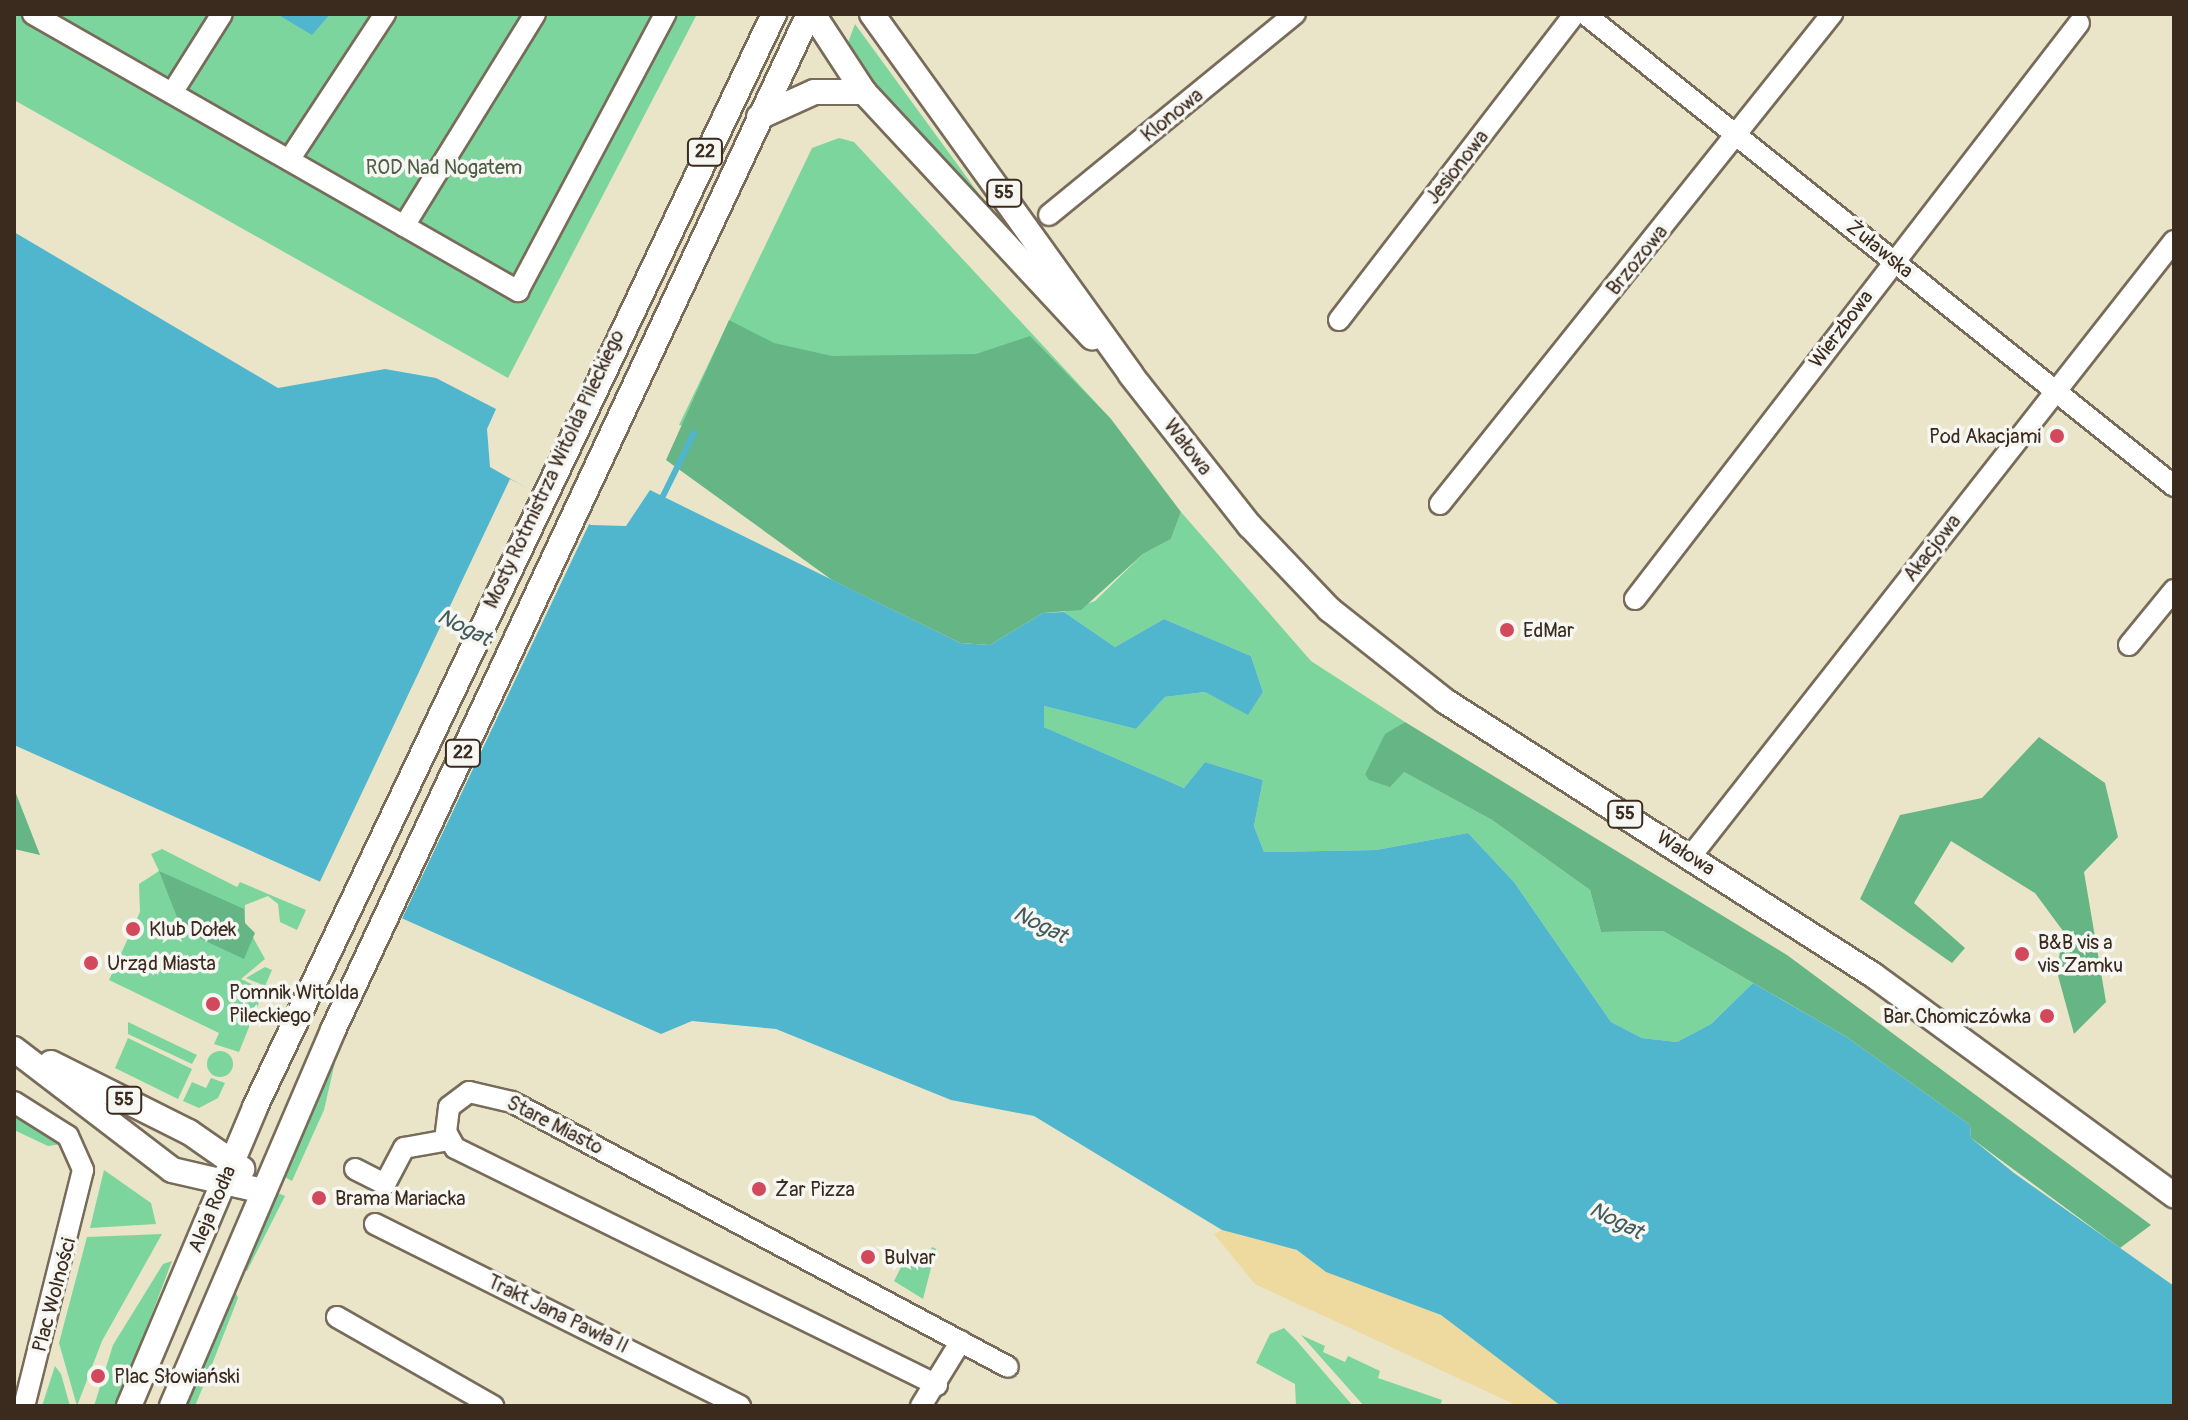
<!DOCTYPE html>
<meta charset="utf-8">
<style>
body{margin:0}
#map{position:relative;width:2188px;height:1420px;overflow:hidden;background:#eae5c8;font-family:Pangolin,sans-serif}
div>[style]{position:absolute}
[style*='--x']{left:calc(var(--x)*1px);top:calc(var(--y)*1px);width:calc(var(--w)*1px);rotate:calc(var(--a)*1deg)}
.green>*{inset:0;background:#7cd59c}
.round{border-radius:50%}
.forest>*{inset:0;background:#65b684}
.sand>*{inset:0;background:#eeda9e}
.water>*{inset:0;background:#50b6ce}
.pier>*{inset:0;background:#eae5c8}
.stream>*{height:6px;margin:-3px;padding:0 3px;transform-origin:3px;border-radius:3px;background:#50b6ce}
.roads{filter:drop-shadow(2px 0 #786b5a) drop-shadow(-2px 0 #786b5a) drop-shadow(0 2px #786b5a) drop-shadow(0 -2px #786b5a)}
.minor>*{height:20px;margin:-10px;padding:0 10px;transform-origin:10px;border-radius:10px;background:#fff}
.major>*{height:24px;margin:-12px;padding:0 12px;transform-origin:12px;border-radius:12px;background:#fff}
.dots>*{width:22px;height:22px;translate:-50% -50%;box-sizing:border-box;border:4px solid #f6f6f2;border-radius:50%}
span{translate:-50% -50%;white-space:nowrap;text-align:center;line-height:1.15;-webkit-text-stroke:7px #f6f6f2;paint-order:stroke}
.shield-label span{padding:2px 6px;background:#f6f6f2;border:2px solid;border-radius:6px;-webkit-text-stroke-width:0}
.shield-label{font-size:18px;color:#3b2a1e;font-weight:700}
.street-label{font-size:20px;color:#3b2a1e}
.park-label{font-size:20px;color:#4e5d44}
.poi-label{font-size:20px;color:#3b2a1e}
.right{translate:-100% -50%;text-align:right}
.left{translate:0 -50%;text-align:left}
.water-label{font-size:22px;color:#425b5c;font-style:italic}
.frame{position:absolute;inset:0;border:16px solid #3b2a1e;pointer-events:none}
</style>
<div id="map">
<div class="green">
<i style="clip-path:polygon(14px 14px,697px 14px,508px 378px,14px 100px)"></i>
<i style="clip-path:polygon(855px 24px,987px 205px,980px 211px,844px 53px)"></i>
<i style="clip-path:polygon(839px 138px,854px 142px,1111px 419px,1082px 500px,679px 425px,812px 148px)"></i>
<i style="clip-path:polygon(1181px 512px,1311px 661px,1405px 722px,1385px 735px,1365px 774px,1404px 772px,1492px 820px,1590px 890px,1601px 932px,1663px 931px,1753px 983px,1711px 1024px,1677px 1042px,1642px 1038px,1611px 1022px,1514px 882px,1468px 833px,1376px 850px,1264px 852px,1254px 826px,1263px 780px,1205px 762px,1184px 788px,1044px 727px,1044px 706px,1136px 729px,1165px 697px,1205px 692px,1248px 714px,1263px 692px,1251px 656px,1164px 619px,1115px 647px,1064px 612px,1095px 601px,1143px 554px,1171px 539px)"></i>
<i style="clip-path:polygon(162px 849px,237px 887px,240px 882px,306px 910px,297px 930px,280px 922px,278px 904px,268px 896px,245px 905px,245px 923px,265px 959px,241px 979px,264px 990px,239px 1052px,214px 1044px,219px 1033px,109px 980px,140px 912px,139px 884px,159px 871px,151px 854px)"></i>
<i style="clip-path:polygon(265px 967px,272px 970px,265px 986px,246px 978px)"></i>
<i style="clip-path:polygon(128px 1022px,197px 1055px,192px 1064px,128px 1034px)"></i>
<i style="clip-path:polygon(128px 1038px,192px 1069px,178px 1099px,115px 1068px)"></i>
<i style="clip-path:polygon(338px 1049px,324px 1110px,292px 1181px,281px 1175px)"></i>
<i class="round" style="left:207px;top:1051px;width:26px;height:26px"></i>
<i style="clip-path:polygon(211px 1078px,225px 1083px,218px 1098px,199px 1108px,183px 1101px,192px 1082px,206px 1088px)"></i>
<i style="clip-path:polygon(14px 1115px,48px 1132px,62px 1144px,48px 1146px,14px 1130px)"></i>
<i style="clip-path:polygon(104px 1170px,151px 1203px,156px 1224px,90px 1228px)"></i>
<i style="clip-path:polygon(273px 1191px,285px 1196px,247px 1271px,241px 1268px)"></i>
<i style="clip-path:polygon(162px 1234px,102px 1341px,77px 1406px,59px 1343px,87px 1237px)"></i>
<i style="clip-path:polygon(932px 1247px,936px 1249px,923px 1299px,894px 1281px,906px 1257px,923px 1266px)"></i>
<i style="clip-path:polygon(172px 1261px,117px 1406px,94px 1406px,113px 1345px,163px 1264px)"></i>
<i style="clip-path:polygon(234px 1288px,238px 1298px,207px 1377px,195px 1406px,187px 1406px)"></i>
<i style="clip-path:polygon(1284px 1328px,1296px 1340px,1353px 1406px,1296px 1406px,1295px 1384px,1256px 1363px,1270px 1334px)"></i>
<i style="clip-path:polygon(1301px 1335px,1325px 1346px,1323px 1352px,1345px 1362px,1348px 1356px,1380px 1371px,1378px 1378px,1442px 1400px,1440px 1406px,1364px 1406px)"></i>
<i style="clip-path:polygon(55px 1366px,61px 1374px,70px 1406px,42px 1406px)"></i>
</div>
<div class="forest">
<i style="clip-path:polygon(729px 320px,774px 343px,832px 356px,976px 354px,1030px 336px,1111px 419px,1181px 512px,1171px 539px,1143px 554px,1081px 610px,1043px 613px,990px 645px,960px 643px,832px 580px,666px 460px)"></i>
<i style="clip-path:polygon(1405px 722px,1787px 955px,2151px 1225px,2120px 1248px,1971px 1138px,1970px 1125px,1845px 1036px,1663px 931px,1601px 932px,1590px 890px,1492px 820px,1404px 772px,1390px 787px,1369px 780px,1365px 774px,1385px 734px)"></i>
<i style="clip-path:polygon(2039px 737px,2105px 783px,2118px 837px,2084px 872px,2106px 1002px,2074px 1034px,2057px 972px,2063px 931px,2035px 893px,1951px 841px,1914px 903px,1965px 948px,1952px 963px,1860px 899px,1900px 815px,1982px 798px)"></i>
<i style="clip-path:polygon(14px 791px,15px 791px,40px 855px,14px 849px)"></i>
<i style="clip-path:polygon(159px 871px,244px 909px,245px 923px,255px 933px,244px 959px,182px 930px)"></i>
</div>
<div class="sand">
<i style="clip-path:polygon(1222px 1230px,1297px 1250px,1326px 1272px,1441px 1315px,1561px 1406px,1518px 1406px,1255px 1284px,1214px 1234px)"></i>
</div>
<div class="water">
<i style="clip-path:polygon(277px 14px,330px 14px,312px 35px)"></i>
<i style="clip-path:polygon(14px 232px,278px 388px,385px 369px,436px 378px,496px 409px,487px 429px,490px 467px,591px 525px,626px 526px,650px 490px,960px 643px,990px 645px,1043px 613px,1064px 612px,1115px 647px,1164px 619px,1251px 656px,1263px 692px,1248px 715px,1205px 692px,1165px 697px,1136px 729px,1044px 706px,1044px 727px,1184px 788px,1205px 762px,1263px 780px,1254px 826px,1264px 852px,1376px 850px,1468px 833px,1514px 882px,1611px 1022px,1642px 1038px,1677px 1042px,1711px 1024px,1753px 983px,1845px 1036px,1970px 1125px,1971px 1138px,2014px 1173px,2174px 1286px,2174px 1406px,1561px 1406px,1441px 1315px,1326px 1272px,1297px 1250px,1222px 1230px,1034px 1116px,951px 1100px,776px 1029px,692px 1021px,661px 1034px,14px 745px)"></i>
</div>
<div class="pier">
<i style="clip-path:polygon(510px 479px,591px 520px,399px 925px,316px 890px)"></i>
</div>
<div class="stream">
<i style="--x:663;--y:496;--w:70;--a:-63.8"></i>
</div>
<div class="roads">
<div class="minor">
<i style="--x:33;--y:14;--w:559;--a:29.73"></i>
<i style="--x:518;--y:291;--w:314;--a:-62"></i>
<i style="--x:1585;--y:14;--w:755;--a:38.71"></i>
<i style="--x:172;--y:93;--w:93;--a:-57.7"></i>
<i style="--x:289;--y:160;--w:175;--a:-56.7"></i>
<i style="--x:1049;--y:215;--w:318;--a:-39.3"></i>
<i style="--x:404;--y:226;--w:249;--a:-58.3"></i>
<i style="--x:1339;--y:320;--w:386;--a:-52.4"></i>
<i style="--x:1440;--y:504;--w:628;--a:-51.34"></i>
<i style="--x:1635;--y:599;--w:727;--a:-52.37"></i>
<i style="--x:2129;--y:645;--w:71;--a:-50.7"></i>
<i style="--x:1691;--y:856;--w:782;--a:-51.86"></i>
<i style="--x:14;--y:1102;--w:64;--a:32.2"></i>
<i style="--x:68;--y:1136;--w:37;--a:66"></i>
<i style="--x:83;--y:1170;--w:243;--a:104"></i>
<i style="--x:355;--y:1169;--w:34;--a:27"></i>
<i style="--x:385;--y:1184;--w:41;--a:-62.2"></i>
<i style="--x:404;--y:1148;--w:46;--a:-10.1"></i>
<i style="--x:375;--y:1224;--w:408;--a:26.5"></i>
<i style="--x:337;--y:1317;--w:180;--a:29.7"></i>
<i style="--x:937;--y:1385;--w:537;--a:-153.82"></i>
<i style="--x:455;--y:1148;--w:18;--a:-119"></i>
<i style="--x:446;--y:1132;--w:25;--a:-83"></i>
<i style="--x:449;--y:1107;--w:25;--a:-37"></i>
<i style="--x:469;--y:1092;--w:44;--a:13.1"></i>
<i style="--x:512;--y:1102;--w:562;--a:28.11"></i>
<i style="--x:921;--y:1406;--w:76;--a:-58.4"></i>
</div>
<div class="major">
<i style="--x:813;--y:14;--w:93;--a:56.8"></i>
<i style="--x:864;--y:92;--w:335;--a:47.1"></i>
<i style="--x:872;--y:14;--w:444;--a:54.3"></i>
<i style="--x:1131;--y:375;--w:192;--a:51.8"></i>
<i style="--x:1250;--y:526;--w:115;--a:46.4"></i>
<i style="--x:1329;--y:609;--w:148;--a:38.4"></i>
<i style="--x:1445;--y:701;--w:508;--a:32.63"></i>
<i style="--x:1873;--y:975;--w:373;--a:36.2"></i>
<i style="--x:759;--y:117;--w:60;--a:-24.4"></i>
<i style="--x:814;--y:92;--w:50;--a:0"></i>
<i style="--x:14;--y:1049;--w:199;--a:37.4"></i>
<i style="--x:172;--y:1170;--w:93;--a:13"></i>
<i style="--x:51;--y:1063;--w:154;--a:26.6"></i>
<i style="--x:189;--y:1132;--w:65;--a:34.9"></i>
<i style="--x:129;--y:1406;--w:324;--a:-67.1"></i>
<i style="--x:255;--y:1107;--w:1210;--a:-64.6"></i>
<i style="--x:172;--y:1406;--w:409;--a:-66.8"></i>
<i style="--x:333;--y:1030;--w:1122;--a:-64.9"></i>
</div>
</div>
<div class="dots">
<i style="left:2057px;top:436px;background:#d1495b"></i>
<i style="left:1507px;top:630px;background:#d1495b"></i>
<i style="left:133px;top:929px;background:#d1495b"></i>
<i style="left:2022px;top:954px;background:#d1495b"></i>
<i style="left:91px;top:963px;background:#d1495b"></i>
<i style="left:213px;top:1004px;background:#d1495b"></i>
<i style="left:2047px;top:1016px;background:#d1495b"></i>
<i style="left:759px;top:1189px;background:#d1495b"></i>
<i style="left:319px;top:1198px;background:#d1495b"></i>
<i style="left:868px;top:1257px;background:#d1495b"></i>
<i style="left:98px;top:1376px;background:#d1495b"></i>
</div>
<div class="shield-label">
<span style="left:705px;top:152px">22</span>
<span style="left:1004px;top:193px">55</span>
<span style="left:463px;top:753px">22</span>
<span style="left:1625px;top:814px">55</span>
<span style="left:124px;top:1100px">55</span>
</div>
<div class="street-label">
<span style="left:1172px;top:115px;rotate:-39deg">Klonowa</span>
<span style="left:1457px;top:167px;rotate:-52deg">Jesionowa</span>
<span style="left:1880px;top:249px;rotate:39deg">Żuławska</span>
<span style="left:1637px;top:260px;rotate:-51deg">Brzozowa</span>
<span style="left:1841px;top:329px;rotate:-53deg">Wierzbowa</span>
<span style="left:1188px;top:447px;rotate:52deg">Wałowa</span>
<span style="left:554px;top:469px;rotate:-65deg">Mosty Rotmistrza Witolda Pileckiego</span>
<span style="left:1932px;top:548px;rotate:-52deg">Akacjowa</span>
<span style="left:1686px;top:853px;rotate:33deg">Wałowa</span>
<span style="left:555px;top:1125px;rotate:27deg">Stare Miasto</span>
<span style="left:212px;top:1209px;rotate:-67deg">Aleja Rodła</span>
<span style="left:54px;top:1295px;rotate:-75deg">Plac Wolności</span>
<span style="left:558px;top:1314px;rotate:26deg">Trakt Jana Pawła II</span>
</div>
<div class="park-label">
<span style="left:444px;top:167px">ROD Nad Nogatem</span>
</div>
<div class="poi-label">
<span class="right" style="left:2041px;top:436px">Pod Akacjami</span>
<span class="left" style="left:1523px;top:630px">EdMar</span>
<span class="left" style="left:149px;top:929px">Klub Dołek</span>
<span class="left" style="left:2038px;top:954px">B&amp;B vis a<br>vis Zamku</span>
<span class="left" style="left:107px;top:963px">Urząd Miasta</span>
<span class="left" style="left:229px;top:1004px">Pomnik Witolda<br>Pileckiego</span>
<span class="right" style="left:2031px;top:1016px">Bar Chomiczówka</span>
<span class="left" style="left:775px;top:1189px">Żar Pizza</span>
<span class="left" style="left:335px;top:1198px">Brama Mariacka</span>
<span class="left" style="left:884px;top:1257px">Bulvar</span>
<span class="left" style="left:114px;top:1376px">Plac Słowiański</span>
</div>
<div class="water-label">
<span style="left:464px;top:628px;rotate:27deg">Nogat</span>
<span style="left:1040px;top:925px;rotate:27deg">Nogat</span>
<span style="left:1616px;top:1221px;rotate:27deg">Nogat</span>
</div>
<div class="frame"></div>
</div>
